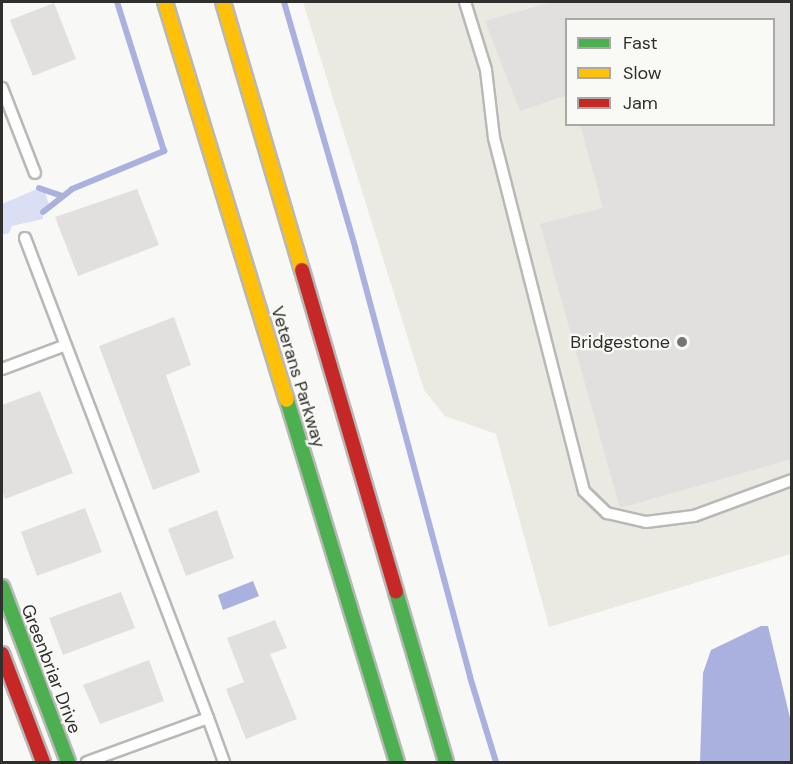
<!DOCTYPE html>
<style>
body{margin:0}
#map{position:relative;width:793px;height:764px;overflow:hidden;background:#f8f8f6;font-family:"DM Sans",sans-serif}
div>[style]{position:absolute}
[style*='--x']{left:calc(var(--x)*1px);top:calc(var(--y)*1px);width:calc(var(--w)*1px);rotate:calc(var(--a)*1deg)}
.built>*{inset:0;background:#eae9e2}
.green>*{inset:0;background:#dbdff6}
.water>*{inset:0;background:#aab1de}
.stream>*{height:6px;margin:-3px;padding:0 3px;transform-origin:3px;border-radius:3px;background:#aab1de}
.building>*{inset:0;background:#e1e0df}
.roads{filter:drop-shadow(2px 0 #b8b8b6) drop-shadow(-2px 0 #b8b8b6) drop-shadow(0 2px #b8b8b6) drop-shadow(0 -2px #b8b8b6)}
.lane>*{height:10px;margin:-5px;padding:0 5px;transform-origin:5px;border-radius:5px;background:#fefefe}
.fast>*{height:14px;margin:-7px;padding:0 7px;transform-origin:7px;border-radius:7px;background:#4caf50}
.slow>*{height:14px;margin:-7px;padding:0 7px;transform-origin:7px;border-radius:7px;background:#ffc107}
.jam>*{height:14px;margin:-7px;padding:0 7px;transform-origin:7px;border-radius:7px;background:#c62828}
.dots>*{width:16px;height:16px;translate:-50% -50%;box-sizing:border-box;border:3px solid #f9f9f5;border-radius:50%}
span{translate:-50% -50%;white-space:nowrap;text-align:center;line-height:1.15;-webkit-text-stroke:4.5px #f9f9f5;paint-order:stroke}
.poi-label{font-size:18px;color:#2f2f2d}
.right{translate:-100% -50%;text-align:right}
.street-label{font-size:18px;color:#2f2f2d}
.frame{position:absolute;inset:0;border:3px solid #2f2f2d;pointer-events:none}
.legend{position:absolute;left:565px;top:18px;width:210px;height:108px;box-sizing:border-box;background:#f9f9f5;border:2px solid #a8a8a5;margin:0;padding:8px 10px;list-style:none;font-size:18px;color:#2f2f2d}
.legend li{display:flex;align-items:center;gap:12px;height:30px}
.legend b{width:30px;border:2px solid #a8a8a5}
</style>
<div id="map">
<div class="built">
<i style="clip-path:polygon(evenodd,303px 2px,791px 2px,791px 554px,549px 627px,496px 434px,445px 416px,424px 390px,303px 2px,566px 20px,774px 20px,774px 124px,566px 124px,566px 20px)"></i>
</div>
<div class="green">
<i style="clip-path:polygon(37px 189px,45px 192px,49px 205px,42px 211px,43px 219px,12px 226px,9px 233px,2px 235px,2px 204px)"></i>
</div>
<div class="water">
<i style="clip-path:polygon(253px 581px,259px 596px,223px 610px,218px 595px)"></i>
<i style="clip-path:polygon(761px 626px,768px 626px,791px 722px,791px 762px,700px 762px,703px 673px,711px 650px)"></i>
</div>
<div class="stream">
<i style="--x:284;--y:2;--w:255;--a:73.8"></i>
<i style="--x:355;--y:247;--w:445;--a:75"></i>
<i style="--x:470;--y:677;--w:89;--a:73"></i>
<i style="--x:39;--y:188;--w:24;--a:19"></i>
<i style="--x:43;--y:212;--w:37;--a:-38"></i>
<i style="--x:72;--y:189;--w:100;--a:-22.4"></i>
<i style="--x:164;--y:151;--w:156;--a:-107.5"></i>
</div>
<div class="building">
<i style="clip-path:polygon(552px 2px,792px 2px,792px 459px,620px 508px,540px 224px,603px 208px,580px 124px,774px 124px,774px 20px,567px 20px,567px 95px,520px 111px,485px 21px)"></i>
<i style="clip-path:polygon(54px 3px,76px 59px,33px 76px,10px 20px)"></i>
<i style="clip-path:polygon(137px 189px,159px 245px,78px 276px,55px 217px)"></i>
<i style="clip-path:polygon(174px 317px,191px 365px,166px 375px,200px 472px,153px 490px,99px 346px)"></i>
<i style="clip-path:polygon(40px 391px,73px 473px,5px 499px,2px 490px,2px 405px)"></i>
<i style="clip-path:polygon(85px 508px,102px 552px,37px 576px,21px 532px)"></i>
<i style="clip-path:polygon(217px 510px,234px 558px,186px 576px,168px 529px)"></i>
<i style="clip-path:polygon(121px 592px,135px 628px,63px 655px,49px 618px)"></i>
<i style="clip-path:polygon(275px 620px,287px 648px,270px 654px,297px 719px,246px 739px,226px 689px,244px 682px,227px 638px)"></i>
<i style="clip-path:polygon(149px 660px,164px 701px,100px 724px,83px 685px)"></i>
</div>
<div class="roads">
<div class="lane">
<i style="--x:465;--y:2;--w:71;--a:72.8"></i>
<i style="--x:486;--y:70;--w:68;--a:83.3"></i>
<i style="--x:494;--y:138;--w:364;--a:75.7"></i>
<i style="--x:584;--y:491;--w:32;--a:44"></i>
<i style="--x:607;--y:513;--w:40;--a:13"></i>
<i style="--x:646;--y:522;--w:48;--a:-7.1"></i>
<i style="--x:694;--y:516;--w:104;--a:-20.2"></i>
<i style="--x:2;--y:88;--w:91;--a:68.8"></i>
<i style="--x:25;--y:238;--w:514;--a:69.13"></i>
<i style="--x:208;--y:718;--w:129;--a:160"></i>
<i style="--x:2;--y:369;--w:68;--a:-20.6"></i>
<i style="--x:208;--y:718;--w:47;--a:70"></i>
</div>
<div class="fast">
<i style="--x:287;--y:400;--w:378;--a:73.1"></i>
<i style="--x:2;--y:587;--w:187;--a:69.3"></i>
<i style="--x:396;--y:592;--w:177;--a:73.6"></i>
</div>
<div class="slow">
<i style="--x:165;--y:2;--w:416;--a:73"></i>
<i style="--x:223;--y:2;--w:279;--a:73.6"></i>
</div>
<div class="jam">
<i style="--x:302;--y:270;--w:335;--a:73.7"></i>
<i style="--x:2;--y:654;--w:116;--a:69.2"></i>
</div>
</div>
<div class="dots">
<i style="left:682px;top:342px;background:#757573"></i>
</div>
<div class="poi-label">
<span class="right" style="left:670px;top:342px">Bridgestone</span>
</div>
<div class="street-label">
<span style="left:298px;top:377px;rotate:73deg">Veterans Parkway</span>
<span style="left:51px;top:669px;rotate:69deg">Greenbriar Drive</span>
</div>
<div class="frame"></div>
<ul class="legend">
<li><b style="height:8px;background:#4caf50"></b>Fast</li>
<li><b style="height:8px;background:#ffc107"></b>Slow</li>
<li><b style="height:8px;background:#c62828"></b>Jam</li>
</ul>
</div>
